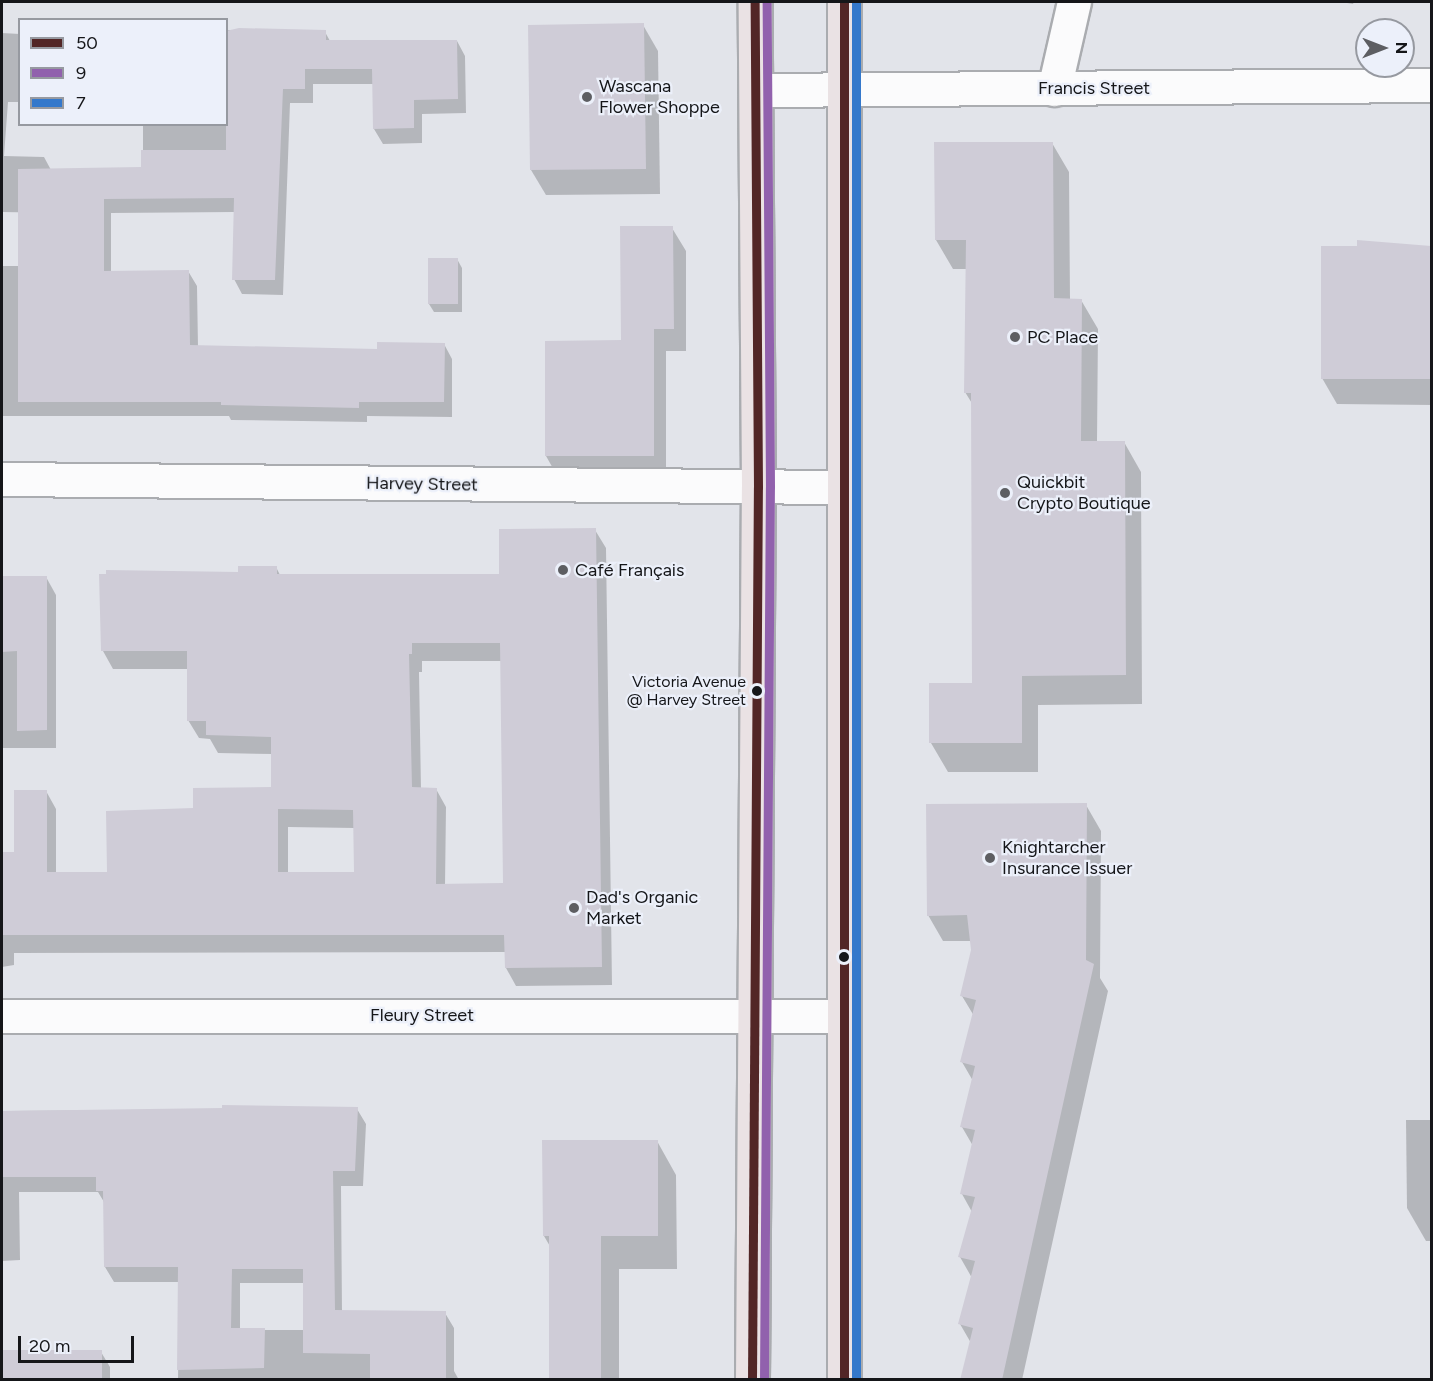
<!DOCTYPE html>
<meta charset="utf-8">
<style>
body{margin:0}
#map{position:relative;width:1433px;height:1381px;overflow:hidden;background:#e2e4ea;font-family:Figtree,sans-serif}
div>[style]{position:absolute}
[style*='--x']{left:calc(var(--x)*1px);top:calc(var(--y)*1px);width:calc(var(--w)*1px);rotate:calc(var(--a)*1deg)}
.shadow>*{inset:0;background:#0003}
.building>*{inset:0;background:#cfccd7}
.roads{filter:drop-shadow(2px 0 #aaacb0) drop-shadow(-2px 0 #aaacb0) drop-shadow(0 2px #aaacb0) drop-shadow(0 -2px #aaacb0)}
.minor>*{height:33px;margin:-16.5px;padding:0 16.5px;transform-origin:16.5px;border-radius:16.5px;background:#fbfbfc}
.primary>*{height:33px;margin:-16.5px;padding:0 16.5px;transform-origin:16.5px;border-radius:16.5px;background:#eae2e4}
.bus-1>*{height:9px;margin:-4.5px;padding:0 4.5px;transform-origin:4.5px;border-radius:4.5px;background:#522626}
.bus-2>*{height:9px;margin:-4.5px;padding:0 4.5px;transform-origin:4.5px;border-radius:4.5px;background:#9161ad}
.bus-3>*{height:9px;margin:-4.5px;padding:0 4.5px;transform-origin:4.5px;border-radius:4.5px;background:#3478cb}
.dots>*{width:16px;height:16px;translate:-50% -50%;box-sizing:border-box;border:3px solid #ecf0fa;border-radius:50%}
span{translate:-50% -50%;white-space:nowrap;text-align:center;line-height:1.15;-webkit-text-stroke:4.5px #ecf0fa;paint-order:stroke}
.bus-label{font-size:16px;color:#151619}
.right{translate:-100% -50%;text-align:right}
.poi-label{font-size:18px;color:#151619}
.left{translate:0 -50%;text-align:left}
.street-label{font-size:18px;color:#151619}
.frame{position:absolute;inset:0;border:3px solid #151619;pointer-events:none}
.legend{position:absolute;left:18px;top:18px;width:210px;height:108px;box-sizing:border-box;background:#ecf0fa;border:2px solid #9699a0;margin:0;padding:8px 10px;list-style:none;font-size:18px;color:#151619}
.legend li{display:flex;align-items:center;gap:12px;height:30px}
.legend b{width:30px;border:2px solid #9699a0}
.north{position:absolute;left:1355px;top:18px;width:60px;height:60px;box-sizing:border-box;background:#ecf0fa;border:2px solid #9699a0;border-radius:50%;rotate:90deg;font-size:16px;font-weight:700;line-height:24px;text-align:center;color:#151619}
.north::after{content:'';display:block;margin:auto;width:21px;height:27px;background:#5d5e62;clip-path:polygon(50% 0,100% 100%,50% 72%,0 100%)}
.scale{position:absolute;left:18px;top:1336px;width:116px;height:27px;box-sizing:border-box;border:3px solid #151619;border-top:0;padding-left:8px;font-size:18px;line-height:21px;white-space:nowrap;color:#151619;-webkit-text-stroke:4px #ecf0fa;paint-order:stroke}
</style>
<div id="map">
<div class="shadow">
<i style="clip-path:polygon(1341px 2px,1354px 2px,1353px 4px)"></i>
<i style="clip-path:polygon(643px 25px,658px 51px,660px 194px,546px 195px,531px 170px)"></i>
<i style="clip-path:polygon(226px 30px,325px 32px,330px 41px,457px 41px,465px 56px,466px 113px,422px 114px,422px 143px,383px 144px,374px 129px,374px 84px,313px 84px,313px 103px,290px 103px,283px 295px,242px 294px,234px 279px,235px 212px,111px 213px,111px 272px,188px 271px,197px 286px,198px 347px,378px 351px,444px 344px,452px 359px,452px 417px,367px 416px,367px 422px,231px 420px,229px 416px,2px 416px,2px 266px,20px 266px,61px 213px,2px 212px,2px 33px,20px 34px,20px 97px,19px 102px,8px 102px,4px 156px,44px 157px,51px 170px,143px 168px,143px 124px,226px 124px)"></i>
<i style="clip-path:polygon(1052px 143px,1069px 172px,1070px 300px,1081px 300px,1098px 329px,1097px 442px,1124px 442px,1141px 472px,1142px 704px,1038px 705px,1038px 772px,948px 772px,931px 743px,974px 685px,973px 405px,965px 392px,967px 269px,953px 269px,936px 240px,935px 144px)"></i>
<i style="clip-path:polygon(672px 228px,686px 251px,686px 351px,666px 351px,666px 479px,559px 479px,546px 456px,546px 343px,622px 342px)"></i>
<i style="clip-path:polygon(1359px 242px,1432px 248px,1432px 405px,1337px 404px,1322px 378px)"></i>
<i style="clip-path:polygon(457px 259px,462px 268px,462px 312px,434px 312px,429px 304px)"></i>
<i style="clip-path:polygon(evenodd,595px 530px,606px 548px,612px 985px,516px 986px,506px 968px,506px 952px,14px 953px,14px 965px,2px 967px,2px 853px,15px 853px,46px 791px,56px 809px,56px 874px,109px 874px,194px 810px,273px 788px,273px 754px,218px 753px,210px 739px,199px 738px,188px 720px,188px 669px,113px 669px,103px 651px,240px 574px,276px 567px,280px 575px,501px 576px,595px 530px,422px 661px,502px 661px,505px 885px,445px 886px,446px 807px,436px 789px,421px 789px,419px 672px,422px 672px,422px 661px,595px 530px,288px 827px,354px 828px,355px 873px,288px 873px,288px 827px)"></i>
<i style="clip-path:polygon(2px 576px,46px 577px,56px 595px,56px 748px,2px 748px)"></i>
<i style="clip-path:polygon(1086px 805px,1101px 831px,1100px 978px,1108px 991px,1022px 1380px,962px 1380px,971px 1343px,960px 1324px,972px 1278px,960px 1257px,972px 1212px,962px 1194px,973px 1146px,962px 1127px,973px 1081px,962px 1062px,974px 1016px,962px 996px,973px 950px,972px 941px,943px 941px,928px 915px)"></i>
<i style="clip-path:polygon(evenodd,357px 1109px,366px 1124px,363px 1186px,341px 1186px,342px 1312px,445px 1313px,454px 1328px,454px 1371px,459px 1380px,178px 1380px,179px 1282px,114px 1282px,105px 1267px,104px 1202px,98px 1192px,19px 1192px,20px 1260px,2px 1261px,2px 1111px,357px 1109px,240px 1283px,304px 1283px,304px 1330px,240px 1330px,240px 1283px)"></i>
<i style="clip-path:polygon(1406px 1120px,1432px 1120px,1432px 1241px,1426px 1241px,1407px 1208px)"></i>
<i style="clip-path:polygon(657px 1141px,676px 1175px,677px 1269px,619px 1269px,619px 1380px,550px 1380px,551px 1248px,544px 1236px)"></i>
<i style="clip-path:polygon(2px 1352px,101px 1352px,110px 1367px,110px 1380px,2px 1380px)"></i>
</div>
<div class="building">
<i style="clip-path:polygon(644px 23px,646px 169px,530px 170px,528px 25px)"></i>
<i style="clip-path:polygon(239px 28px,326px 30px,326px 40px,457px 40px,458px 99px,414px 100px,414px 128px,373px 129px,372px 69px,305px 69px,305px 89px,283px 89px,275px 280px,232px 280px,234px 198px,104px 199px,104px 271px,189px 270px,190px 345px,377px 349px,377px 342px,445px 343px,444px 402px,359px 402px,359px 408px,221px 405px,221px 402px,18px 402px,18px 169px,141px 167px,141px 150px,226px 150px,226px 31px)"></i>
<i style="clip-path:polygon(934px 142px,1053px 142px,1054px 298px,1082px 299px,1081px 441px,1125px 441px,1126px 675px,1022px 676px,1022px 743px,929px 743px,929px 683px,972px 683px,971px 393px,964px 393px,966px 240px,935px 240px)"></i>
<i style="clip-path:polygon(620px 226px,673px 226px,674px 329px,654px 329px,654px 456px,545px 456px,545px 341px,621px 340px)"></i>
<i style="clip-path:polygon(1357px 240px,1431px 246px,1431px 379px,1321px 379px,1321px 246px,1357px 246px)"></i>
<i style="clip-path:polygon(428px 258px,458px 258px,458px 304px,428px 304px)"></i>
<i style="clip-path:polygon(evenodd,596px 528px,602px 967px,505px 968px,504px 935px,2px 935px,2px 852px,14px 852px,14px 790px,47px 790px,47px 872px,107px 872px,106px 811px,193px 808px,193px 788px,271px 787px,271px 737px,206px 735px,206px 721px,187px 721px,187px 651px,101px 651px,99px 574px,106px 574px,106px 570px,238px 572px,238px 566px,277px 566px,277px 574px,499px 574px,499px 529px,596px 528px,412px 643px,500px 643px,503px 883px,436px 884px,437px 788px,412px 787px,409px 654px,412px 654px,412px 643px,596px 528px,278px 809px,353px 810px,354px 872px,278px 872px,278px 809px)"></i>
<i style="clip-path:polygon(2px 576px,47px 576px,47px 730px,17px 731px,17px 651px,2px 652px)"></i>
<i style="clip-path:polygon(1087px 803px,1086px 960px,1094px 964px,1002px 1380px,960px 1380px,973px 1328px,958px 1324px,975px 1261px,958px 1257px,975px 1197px,960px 1194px,975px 1130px,960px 1127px,975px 1066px,960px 1062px,976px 1000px,960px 996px,971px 950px,967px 915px,927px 916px,926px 804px)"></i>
<i style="clip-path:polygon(222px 1105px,358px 1107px,355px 1171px,333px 1171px,335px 1310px,446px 1311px,446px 1380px,370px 1380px,370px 1354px,303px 1353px,303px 1269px,232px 1269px,231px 1328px,265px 1328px,264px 1368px,177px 1370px,178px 1267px,104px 1267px,103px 1191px,96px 1191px,96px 1177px,2px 1177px,2px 1111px,222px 1108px)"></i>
<i style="clip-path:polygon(542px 1140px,658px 1140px,658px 1236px,601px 1236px,601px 1380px,549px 1380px,549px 1236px,543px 1236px)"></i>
<i style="clip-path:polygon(2px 1350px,102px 1350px,102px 1380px,2px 1380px)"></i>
</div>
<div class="roads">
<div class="minor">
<i style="--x:1054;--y:89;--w:89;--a:-77.1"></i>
<i style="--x:756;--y:90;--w:676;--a:-0.42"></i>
<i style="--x:2;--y:479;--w:840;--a:0.55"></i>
<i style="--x:2;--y:1016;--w:840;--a:0"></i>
</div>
<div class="primary">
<i style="--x:752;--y:1380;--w:893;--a:-89.62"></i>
<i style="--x:758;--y:487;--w:485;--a:-90.4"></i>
<i style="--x:844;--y:1380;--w:1378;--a:-90"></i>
</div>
</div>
<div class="bus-1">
<i style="--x:844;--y:2;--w:1378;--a:90"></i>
<i style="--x:752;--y:1380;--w:893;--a:-89.62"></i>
<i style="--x:758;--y:487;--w:485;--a:-90.4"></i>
</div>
<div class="bus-2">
<i style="--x:764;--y:1380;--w:893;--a:-89.62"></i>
<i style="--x:770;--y:487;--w:485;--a:-90.4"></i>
</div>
<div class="bus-3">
<i style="--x:856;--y:2;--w:1378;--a:90"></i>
</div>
<div class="dots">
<i style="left:587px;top:97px;background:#5d5e62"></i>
<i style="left:1015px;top:337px;background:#5d5e62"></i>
<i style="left:1005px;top:493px;background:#5d5e62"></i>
<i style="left:563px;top:570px;background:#5d5e62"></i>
<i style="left:757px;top:691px;background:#151619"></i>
<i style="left:990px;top:858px;background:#5d5e62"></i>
<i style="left:574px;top:908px;background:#5d5e62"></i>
<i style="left:844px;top:957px;background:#151619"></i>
</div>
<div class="bus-label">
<span class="right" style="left:746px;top:691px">Victoria Avenue<br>@ Harvey Street</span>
</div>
<div class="poi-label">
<span class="left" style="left:599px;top:97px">Wascana<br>Flower Shoppe</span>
<span class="left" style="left:1027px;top:337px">PC Place</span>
<span class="left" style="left:1017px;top:493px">Quickbit<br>Crypto Boutique</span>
<span class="left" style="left:575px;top:570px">Café Français</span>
<span class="left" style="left:1002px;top:858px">Knightarcher<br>Insurance Issuer</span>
<span class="left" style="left:586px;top:908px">Dad's Organic<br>Market</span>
</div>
<div class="street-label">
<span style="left:1094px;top:88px">Francis Street</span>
<span style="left:422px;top:484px;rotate:1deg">Harvey Street</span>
<span style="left:422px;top:1015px">Fleury Street</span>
</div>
<div class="frame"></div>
<ul class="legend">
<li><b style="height:8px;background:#522626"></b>50</li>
<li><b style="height:8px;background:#9161ad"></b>9</li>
<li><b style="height:8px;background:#3478cb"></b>7</li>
</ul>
<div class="north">N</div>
<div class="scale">20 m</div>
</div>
